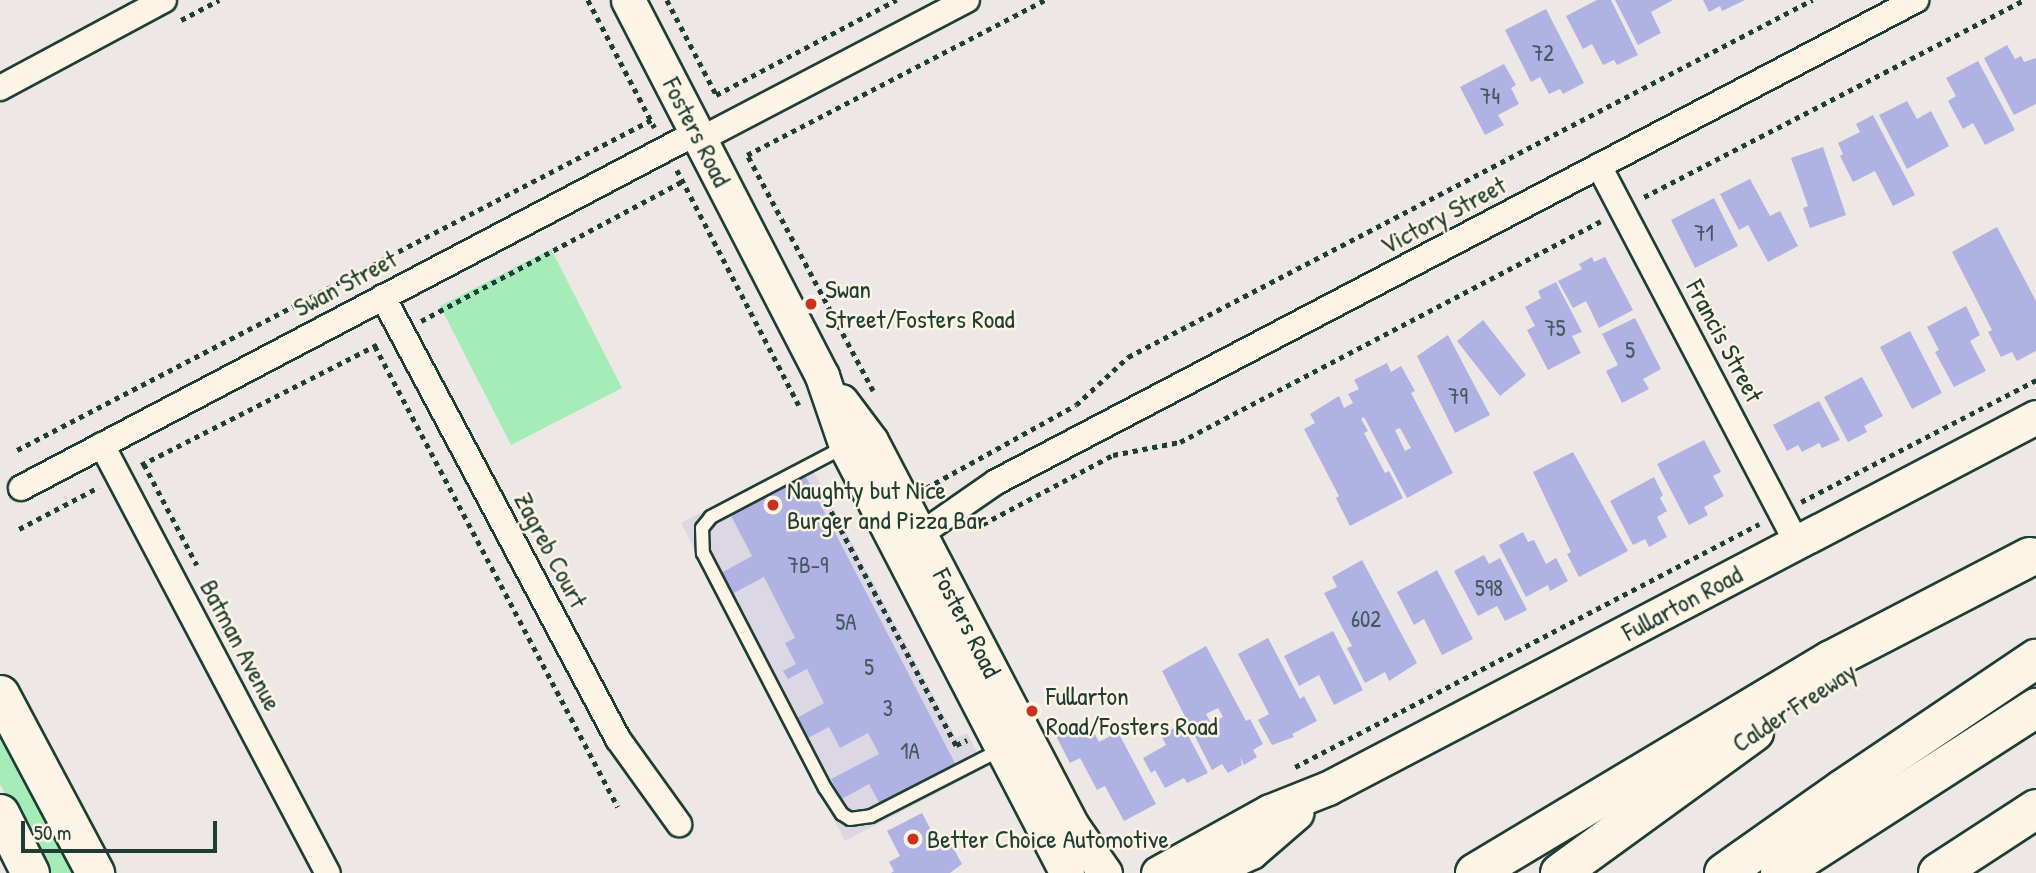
<!DOCTYPE html>
<style>
body{margin:0}
#map{position:relative;width:2036px;height:873px;overflow:hidden;background:#ede8e5;font-family:"Patrick Hand",sans-serif}
div>[style]{position:absolute}
[style*='--x']{left:calc(var(--x)*1px);top:calc(var(--y)*1px);width:calc(var(--w)*1px);rotate:calc(var(--a)*1deg)}
.built>*{inset:0;background:#dbd8e4}
.green>*{inset:0;background:#a5ecb9}
.building>*{inset:0;background:#b0b2e3}
.path>*{height:4.5px;margin-top:-2.25px;transform-origin:0;background:repeating-linear-gradient(90deg,#1f3d34 0 5px,transparent 0 10px)}
.roads{filter:drop-shadow(2px 0 #1f3d34) drop-shadow(-2px 0 #1f3d34) drop-shadow(0 2px #1f3d34) drop-shadow(0 -2px #1f3d34)}
.lane>*{height:12px;margin:-6px;padding:0 6px;transform-origin:6px;border-radius:6px;background:#fcf5e5}
.street>*{height:24px;margin:-12px;padding:0 12px;transform-origin:12px;border-radius:12px;background:#fcf5e5}
.secondary>*{height:33px;margin:-16.5px;padding:0 16.5px;transform-origin:16.5px;border-radius:16.5px;background:#fcf5e5}
.primary>*{height:37px;margin:-18.5px;padding:0 18.5px;transform-origin:18.5px;border-radius:18.5px;background:#fcf5e5}
.highway>*{height:38px;margin:-19px;padding:0 19px;transform-origin:19px;border-radius:19px;background:#fcf5e5}
.dots>*{width:19px;height:19px;translate:-50% -50%;box-sizing:border-box;border:4px solid #fcf5e5;border-radius:50%}
span{translate:-50% -50%;white-space:nowrap;text-align:center;line-height:1.15;-webkit-text-stroke:5px #fcf5e5;paint-order:stroke}
.number-label{font-size:23px;color:#435a60}
.number-label span{-webkit-text-stroke-width:0}
.street-label{font-size:26px;color:#1f3d34}
.poi-label{font-size:26px;color:#1f3d34}
.left{translate:0 -50%;text-align:left}
.scale{position:absolute;left:21px;top:821px;width:196px;height:32px;box-sizing:border-box;border:4px solid #1f3d34;border-top:0;padding-left:9px;font-size:21px;line-height:24px;white-space:nowrap;color:#1f3d34;-webkit-text-stroke:5px #fcf5e5;paint-order:stroke}
</style>
<div id="map">
<div class="built">
<i style="clip-path:polygon(806px 457px,956px 738px,967px 733px,985px 768px,845px 841px,681px 523px)"></i>
</div>
<div class="green">
<i style="clip-path:polygon(551px 249px,622px 388px,511px 445px,440px 306px)"></i>
<i style="clip-path:polygon(0 727px,75px 873px,47px 873px,0 784px)"></i>
</div>
<div class="building">
<i style="clip-path:polygon(1597px 0,1611px 0,1638px 55px,1617px 65px,1614px 60px,1603px 65px,1592px 44px,1583px 49px,1566px 16px)"></i>
<i style="clip-path:polygon(1615px 0,1673px 0,1651px 12px,1661px 33px,1638px 45px)"></i>
<i style="clip-path:polygon(1703px 0,1745px 0,1722px 11px,1720px 6px,1709px 12px)"></i>
<i style="clip-path:polygon(1546px 9px,1584px 83px,1563px 94px,1560px 89px,1549px 94px,1540px 77px,1531px 82px,1505px 30px)"></i>
<i style="clip-path:polygon(2007px 45px,2015px 59px,2021px 56px,2024px 62px,2036px 58px,2036px 104px,2014px 115px,1984px 58px)"></i>
<i style="clip-path:polygon(1978px 61px,2015px 130px,1985px 145px,1973px 123px,1963px 129px,1948px 101px,1956px 96px,1946px 78px)"></i>
<i style="clip-path:polygon(1504px 64px,1516px 85px,1511px 88px,1519px 104px,1498px 115px,1504px 125px,1485px 135px,1460px 87px)"></i>
<i style="clip-path:polygon(1907px 101px,1917px 119px,1931px 111px,1949px 146px,1907px 169px,1879px 115px)"></i>
<i style="clip-path:polygon(1873px 115px,1915px 195px,1893px 206px,1875px 171px,1853px 182px,1840px 156px,1843px 154px,1838px 143px,1860px 132px,1856px 124px)"></i>
<i style="clip-path:polygon(1823px 147px,1846px 215px,1810px 228px,1803px 208px,1808px 206px,1791px 158px)"></i>
<i style="clip-path:polygon(1750px 179px,1770px 216px,1780px 211px,1798px 246px,1768px 262px,1748px 225px,1739px 230px,1720px 194px)"></i>
<i style="clip-path:polygon(1714px 198px,1738px 246px,1695px 268px,1671px 220px)"></i>
<i style="clip-path:polygon(1997px 227px,2036px 301px,2036px 351px,2017px 361px,2012px 352px,2001px 357px,1988px 332px,1992px 330px,1952px 252px)"></i>
<i style="clip-path:polygon(1592px 257px,1594px 262px,1605px 257px,1633px 310px,1599px 328px,1586px 301px,1573px 308px,1558px 281px,1582px 269px,1579px 264px)"></i>
<i style="clip-path:polygon(1556px 282px,1582px 332px,1572px 336px,1581px 353px,1548px 370px,1527px 330px,1535px 326px,1525px 307px,1541px 298px,1538px 291px)"></i>
<i style="clip-path:polygon(1966px 306px,1980px 335px,1970px 341px,1986px 371px,1954px 387px,1935px 352px,1939px 350px,1927px 327px)"></i>
<i style="clip-path:polygon(1635px 318px,1661px 369px,1643px 379px,1649px 389px,1622px 403px,1606px 371px,1618px 365px,1602px 334px)"></i>
<i style="clip-path:polygon(1483px 320px,1526px 375px,1500px 396px,1457px 341px)"></i>
<i style="clip-path:polygon(1910px 331px,1942px 393px,1912px 409px,1880px 347px)"></i>
<i style="clip-path:polygon(1448px 335px,1490px 415px,1455px 433px,1417px 356px)"></i>
<i style="clip-path:polygon(evenodd,1387px 363px,1391px 372px,1401px 366px,1415px 391px,1411px 393px,1453px 473px,1407px 498px,1364px 417px,1361px 419px,1368px 431px,1364px 433px,1385px 473px,1389px 471px,1403px 498px,1350px 526px,1336px 498px,1339px 496px,1304px 429px,1315px 423px,1310px 414px,1339px 396px,1344px 408px,1353px 403px,1348px 394px,1359px 389px,1354px 380px,1387px 363px,1400px 428px,1411px 448px,1405px 451px,1395px 430px,1400px 428px)"></i>
<i style="clip-path:polygon(1862px 377px,1883px 416px,1864px 426px,1867px 432px,1848px 442px,1824px 397px)"></i>
<i style="clip-path:polygon(1819px 401px,1840px 440px,1822px 448px,1819px 443px,1802px 452px,1798px 445px,1787px 451px,1773px 425px)"></i>
<i style="clip-path:polygon(1704px 440px,1721px 472px,1713px 476px,1724px 496px,1704px 507px,1708px 515px,1689px 525px,1657px 464px)"></i>
<i style="clip-path:polygon(1573px 452px,1628px 551px,1579px 577px,1567px 554px,1571px 552px,1533px 472px)"></i>
<i style="clip-path:polygon(805px 475px,957px 767px,881px 806px,869px 784px,842px 799px,831px 779px,879px 754px,868px 733px,840px 748px,829px 727px,808px 738px,797px 718px,824px 703px,807px 669px,788px 679px,783px 671px,796px 664px,785px 643px,795px 638px,764px 577px,732px 594px,721px 573px,752px 556px,730px 514px)"></i>
<i style="clip-path:polygon(1654px 477px,1663px 495px,1660px 498px,1667px 511px,1657px 517px,1667px 537px,1649px 547px,1645px 539px,1633px 545px,1610px 501px)"></i>
<i style="clip-path:polygon(1523px 532px,1528px 542px,1534px 540px,1546px 564px,1556px 558px,1568px 581px,1550px 591px,1548px 585px,1526px 597px,1499px 545px)"></i>
<i style="clip-path:polygon(1484px 555px,1489px 564px,1500px 558px,1527px 610px,1505px 621px,1497px 606px,1478px 616px,1454px 571px)"></i>
<i style="clip-path:polygon(1362px 560px,1417px 663px,1389px 681px,1385px 672px,1365px 683px,1347px 648px,1352px 646px,1324px 593px,1337px 587px,1332px 577px)"></i>
<i style="clip-path:polygon(1437px 570px,1473px 639px,1442px 655px,1424px 619px,1414px 625px,1397px 592px)"></i>
<i style="clip-path:polygon(1333px 631px,1363px 690px,1334px 705px,1319px 675px,1299px 686px,1284px 656px)"></i>
<i style="clip-path:polygon(1268px 638px,1300px 699px,1304px 696px,1317px 721px,1292px 734px,1294px 737px,1272px 745px,1258px 720px,1269px 714px,1238px 654px)"></i>
<i style="clip-path:polygon(evenodd,1206px 646px,1246px 721px,1250px 719px,1263px 744px,1253px 750px,1257px 757px,1244px 765px,1240px 757px,1242px 765px,1228px 773px,1222px 764px,1212px 770px,1162px 671px,1206px 646px,1218px 708px,1223px 717px,1211px 723px,1206px 714px,1218px 708px)"></i>
<i style="clip-path:polygon(1087px 720px,1099px 742px,1118px 732px,1156px 804px,1124px 821px,1105px 786px,1097px 790px,1080px 758px,1070px 763px,1056px 736px)"></i>
<i style="clip-path:polygon(1182px 724px,1208px 773px,1187px 783px,1184px 778px,1165px 788px,1155px 770px,1151px 773px,1143px 758px,1166px 745px,1161px 735px)"></i>
<i style="clip-path:polygon(922px 813px,940px 847px,950px 842px,962px 864px,950px 873px,891px 873px,894px 871px,889px 862px,900px 856px,887px 831px)"></i>
</div>
<div class="path">
<i style="--x:588;--y:0;--w:144;--a:62.4"></i>
<i style="--x:667;--y:0;--w:108;--a:62.5"></i>
<i style="--x:181;--y:20;--w:43;--a:-27.8"></i>
<i style="--x:716;--y:95;--w:204;--a:-27.8"></i>
<i style="--x:677;--y:170;--w:265;--a:62.6"></i>
<i style="--x:1644;--y:197;--w:428;--a:-27.4"></i>
<i style="--x:421;--y:321;--w:297;--a:-28.1"></i>
<i style="--x:375;--y:346;--w:521;--a:62.21"></i>
<i style="--x:873;--y:391;--w:268;--a:-118.1"></i>
<i style="--x:747;--y:155;--w:336;--a:-27.5"></i>
<i style="--x:17;--y:450;--w:717;--a:-27.49"></i>
<i style="--x:144;--y:464;--w:114;--a:62.3"></i>
<i style="--x:141;--y:465;--w:268;--a:-27"></i>
<i style="--x:835;--y:488;--w:14;--a:155"></i>
<i style="--x:822;--y:494;--w:285;--a:61.9"></i>
<i style="--x:956;--y:745;--w:12;--a:-24"></i>
<i style="--x:926;--y:488;--w:171;--a:-29"></i>
<i style="--x:1076;--y:405;--w:71;--a:-42.7"></i>
<i style="--x:1128;--y:357;--w:772;--a:-27.56"></i>
<i style="--x:1801;--y:502;--w:265;--a:-27.4"></i>
<i style="--x:983;--y:524;--w:147;--a:-28"></i>
<i style="--x:1113;--y:455;--w:68;--a:-11"></i>
<i style="--x:1180;--y:442;--w:475;--a:-27.7"></i>
<i style="--x:19;--y:529;--w:90;--a:-27.7"></i>
<i style="--x:1295;--y:767;--w:524;--a:-27.64"></i>
</div>
<div class="roads">
<div class="lane">
<i style="--x:846;--y:446;--w:153;--a:152.3"></i>
<i style="--x:711;--y:517;--w:14;--a:129"></i>
<i style="--x:702;--y:528;--w:25;--a:88"></i>
<i style="--x:703;--y:553;--w:265;--a:62.6"></i>
<i style="--x:825;--y:788;--w:31;--a:57"></i>
<i style="--x:842;--y:814;--w:9;--a:32"></i>
<i style="--x:850;--y:819;--w:21;--a:-8"></i>
<i style="--x:871;--y:816;--w:145;--a:-27.1"></i>
</div>
<div class="street">
<i style="--x:0;--y:88;--w:186;--a:-28.2"></i>
<i style="--x:701;--y:139;--w:300;--a:-27.6"></i>
<i style="--x:1599;--y:166;--w:426;--a:62.3"></i>
<i style="--x:383;--y:297;--w:501;--a:62"></i>
<i style="--x:618;--y:739;--w:105;--a:54.3"></i>
<i style="--x:102;--y:445;--w:484;--a:62.2"></i>
<i style="--x:21;--y:488;--w:765;--a:-27.74"></i>
<i style="--x:904;--y:536;--w:17;--a:-7"></i>
<i style="--x:921;--y:534;--w:91;--a:-34.7"></i>
<i style="--x:996;--y:482;--w:1039;--a:-27.65"></i>
</div>
<div class="secondary">
<i style="--x:628;--y:0;--w:423;--a:62.7"></i>
<i style="--x:822;--y:376;--w:77;--a:71.1"></i>
<i style="--x:847;--y:449;--w:478;--a:62.6"></i>
<i style="--x:841;--y:401;--w:50;--a:53.1"></i>
<i style="--x:871;--y:441;--w:436;--a:62.4"></i>
<i style="--x:1073;--y:827;--w:56;--a:55.2"></i>
<i style="--x:1158;--y:873;--w:128;--a:-29"></i>
<i style="--x:1270;--y:811;--w:62;--a:-21.6"></i>
<i style="--x:1328;--y:788;--w:799;--a:-27.66"></i>
<i style="--x:1206;--y:873;--w:50;--a:-25"></i>
<i style="--x:1251;--y:852;--w:60;--a:-40.9"></i>
</div>
<div class="primary">
<i style="--x:0;--y:694;--w:203;--a:62"></i>
<i style="--x:0;--y:813;--w:67;--a:63.4"></i>
</div>
<div class="highway">
<i style="--x:1475;--y:873;--w:415;--a:-30.9"></i>
<i style="--x:1831;--y:660;--w:224;--a:-27.4"></i>
<i style="--x:1560;--y:873;--w:240;--a:-36"></i>
<i style="--x:1724;--y:873;--w:146;--a:-35.2"></i>
<i style="--x:1843;--y:789;--w:233;--a:-34"></i>
<i style="--x:1780;--y:873;--w:305;--a:-32.8"></i>
<i style="--x:1938;--y:873;--w:117;--a:-33.1"></i>
</div>
</div>
<div class="dots">
<i style="left:811px;top:304px;background:#c8321e"></i>
<i style="left:773px;top:505px;background:#c8321e"></i>
<i style="left:1032px;top:711px;background:#c8321e"></i>
<i style="left:913px;top:839px;background:#c8321e"></i>
</div>
<div class="number-label">
<span style="left:1543px;top:53px">72</span>
<span style="left:1490px;top:96px">74</span>
<span style="left:1704px;top:233px">71</span>
<span style="left:1555px;top:328px">75</span>
<span style="left:1630px;top:350px">5</span>
<span style="left:1458px;top:396px">79</span>
<span style="left:808px;top:565px">7B-9</span>
<span style="left:1489px;top:588px">598</span>
<span style="left:1366px;top:619px">602</span>
<span style="left:846px;top:622px">5A</span>
<span style="left:869px;top:667px">5</span>
<span style="left:888px;top:708px">3</span>
<span style="left:910px;top:751px">1A</span>
</div>
<div class="street-label">
<span style="left:697px;top:132px;rotate:63deg">Fosters Road</span>
<span style="left:1443px;top:215px;rotate:-28deg">Victory Street</span>
<span style="left:345px;top:283px;rotate:-28deg">Swan Street</span>
<span style="left:1725px;top:341px;rotate:62deg">Francis Street</span>
<span style="left:551px;top:550px;rotate:62deg">Zagreb Court</span>
<span style="left:1682px;top:603px;rotate:-28deg">Fullarton Road</span>
<span style="left:967px;top:623px;rotate:63deg">Fosters Road</span>
<span style="left:241px;top:645px;rotate:62deg">Batman Avenue</span>
<span style="left:1794px;top:707px;rotate:-33deg">Calder Freeway</span>
</div>
<div class="poi-label">
<span class="left" style="left:825px;top:304px">Swan<br>Street/Fosters Road</span>
<span class="left" style="left:787px;top:505px">Naughty but Nice<br>Burger and Pizza Bar</span>
<span class="left" style="left:1046px;top:711px">Fullarton<br>Road/Fosters Road</span>
<span class="left" style="left:927px;top:839px">Better Choice Automotive</span>
</div>
<div class="scale">50 m</div>
</div>
